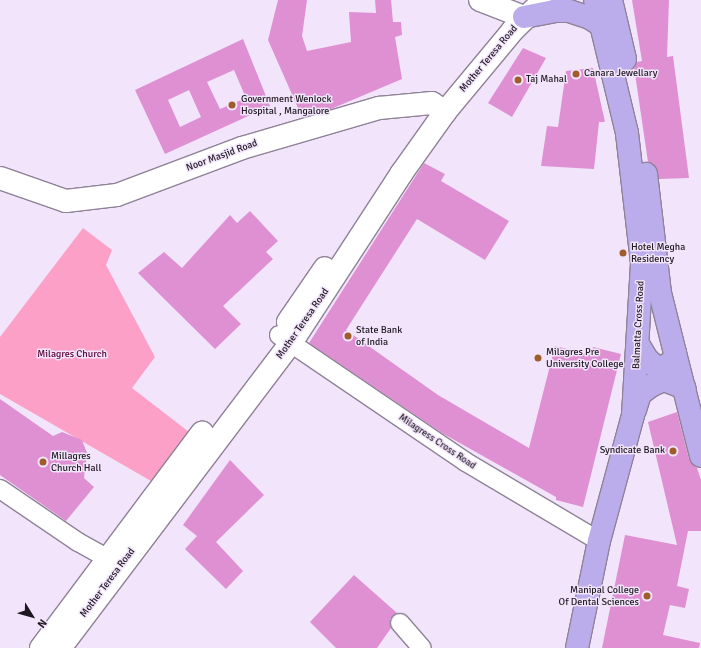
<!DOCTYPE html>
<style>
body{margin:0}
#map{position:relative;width:701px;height:648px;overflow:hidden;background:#f2e4fb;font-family:Signika,sans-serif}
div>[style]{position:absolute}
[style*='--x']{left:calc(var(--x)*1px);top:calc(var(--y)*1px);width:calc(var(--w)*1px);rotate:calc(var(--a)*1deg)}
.green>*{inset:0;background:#fca0c7}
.building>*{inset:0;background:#de90d2}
.roads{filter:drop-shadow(1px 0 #8f8297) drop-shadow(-1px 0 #8f8297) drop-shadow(0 1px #8f8297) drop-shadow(0 -1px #8f8297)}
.minor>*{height:18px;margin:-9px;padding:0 9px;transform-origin:9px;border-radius:9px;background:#fff}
.tertiary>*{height:22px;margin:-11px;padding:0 11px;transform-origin:11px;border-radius:11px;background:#fff}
.secondary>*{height:22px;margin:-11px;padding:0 11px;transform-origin:11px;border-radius:11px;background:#fff}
.primary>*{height:22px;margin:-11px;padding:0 11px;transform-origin:11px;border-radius:11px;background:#bbadec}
.dots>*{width:11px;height:11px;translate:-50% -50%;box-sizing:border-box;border:2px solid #f2e4fb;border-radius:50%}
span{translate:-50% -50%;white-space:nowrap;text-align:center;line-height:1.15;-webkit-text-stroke:3px #f2e4fb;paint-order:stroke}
.street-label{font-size:10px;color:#1e1921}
.poi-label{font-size:10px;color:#1e1921}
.left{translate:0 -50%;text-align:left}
.right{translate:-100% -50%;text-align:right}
.park-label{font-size:10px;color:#560032}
.north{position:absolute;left:12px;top:596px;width:40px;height:40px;-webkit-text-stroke:3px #f2e4fb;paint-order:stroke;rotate:127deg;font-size:11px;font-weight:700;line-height:16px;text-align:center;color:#1e1921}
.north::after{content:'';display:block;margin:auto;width:14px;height:18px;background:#1e1921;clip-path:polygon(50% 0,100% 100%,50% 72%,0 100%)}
</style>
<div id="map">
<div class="green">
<i style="clip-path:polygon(83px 228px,112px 250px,106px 265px,155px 357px,132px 388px,189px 432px,151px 481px,0 394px,0 337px)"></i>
</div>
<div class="building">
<i style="clip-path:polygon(278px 0,307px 0,302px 36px,307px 51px,351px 42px,349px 12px,376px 13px,375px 0,391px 0,393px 22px,401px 22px,402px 35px,395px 37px,402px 79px,331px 109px,302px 117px,268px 40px)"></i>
<i style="clip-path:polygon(632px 0,669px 0,667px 57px,673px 56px,689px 178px,659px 179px,656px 167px,648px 162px,634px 67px,637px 62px,642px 61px)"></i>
<i style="clip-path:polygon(evenodd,243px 39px,270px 106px,165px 154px,135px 90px,243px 39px,234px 70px,246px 98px,220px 109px,207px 82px,234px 70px,243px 39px,189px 90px,201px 117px,180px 127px,168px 100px,189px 90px)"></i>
<i style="clip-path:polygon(523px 48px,546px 58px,512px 117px,488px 103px)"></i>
<i style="clip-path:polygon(593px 68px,605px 122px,599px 122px,594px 169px,541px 166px,547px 126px,558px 127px,566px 71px)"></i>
<i style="clip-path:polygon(424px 163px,445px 174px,441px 181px,509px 221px,485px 260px,417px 219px,346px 330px,438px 395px,529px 448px,555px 346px,591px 355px,593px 347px,621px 354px,583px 507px,556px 500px,556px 497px,442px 433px,309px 343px)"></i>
<i style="clip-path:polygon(250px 211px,278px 241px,266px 252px,273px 259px,223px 306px,241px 324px,215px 349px,138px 273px,164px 252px,182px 268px,230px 215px,237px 223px)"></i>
<i style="clip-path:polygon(0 399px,53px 436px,62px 432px,82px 440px,87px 453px,84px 478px,94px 487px,66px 521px,0 475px)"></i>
<i style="clip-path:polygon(677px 412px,689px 459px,697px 468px,701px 480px,701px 531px,688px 531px,677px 586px,689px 589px,685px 608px,670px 605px,663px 635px,700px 643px,699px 648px,602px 648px,625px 535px,677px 545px,648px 422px)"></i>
<i style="clip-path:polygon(230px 460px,264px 495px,216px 542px,243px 571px,226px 589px,185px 549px,197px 536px,183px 525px)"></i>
<i style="clip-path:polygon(354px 575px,397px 613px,390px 619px,391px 628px,377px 648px,336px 648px,310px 622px)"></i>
</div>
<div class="roads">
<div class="minor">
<i style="--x:279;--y:335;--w:226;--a:34.2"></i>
<i style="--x:466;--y:462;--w:155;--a:30.7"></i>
<i style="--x:0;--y:489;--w:94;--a:34.2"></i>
<i style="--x:78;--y:542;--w:33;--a:29"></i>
<i style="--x:400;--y:623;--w:33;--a:49"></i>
</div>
<div class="tertiary">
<i style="--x:480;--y:0;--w:47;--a:21.1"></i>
<i style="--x:0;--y:178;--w:70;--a:19.2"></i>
<i style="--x:66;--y:201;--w:51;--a:-6.7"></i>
<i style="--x:117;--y:195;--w:134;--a:-20.6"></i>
<i style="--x:242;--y:148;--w:143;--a:-16.3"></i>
<i style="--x:379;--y:108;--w:53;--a:-5.4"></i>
<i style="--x:432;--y:103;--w:16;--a:35"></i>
</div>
<div class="secondary">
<i style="--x:288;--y:322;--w:65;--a:-55.6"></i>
<i style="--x:41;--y:648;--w:269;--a:-53.2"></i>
<i style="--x:60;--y:648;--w:383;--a:-52.9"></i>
<i style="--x:291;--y:343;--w:202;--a:-56.9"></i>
<i style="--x:401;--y:174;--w:76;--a:-54.6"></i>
<i style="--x:445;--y:112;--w:107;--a:-50.3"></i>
<i style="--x:513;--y:30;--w:43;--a:-44.1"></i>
</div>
<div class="primary">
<i style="--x:611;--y:0;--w:61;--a:76.7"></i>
<i style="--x:524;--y:17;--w:31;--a:-11"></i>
<i style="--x:554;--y:11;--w:15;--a:0"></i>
<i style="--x:569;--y:11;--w:20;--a:18"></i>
<i style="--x:588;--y:17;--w:15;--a:32"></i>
<i style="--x:638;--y:344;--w:17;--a:59"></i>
<i style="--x:647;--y:359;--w:12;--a:42"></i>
<i style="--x:656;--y:367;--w:7;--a:8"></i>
<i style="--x:663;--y:368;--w:14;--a:-36"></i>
<i style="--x:674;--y:360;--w:7;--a:-82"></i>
<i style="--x:675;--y:353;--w:62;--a:-104"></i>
<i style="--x:660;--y:293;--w:120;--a:-96.7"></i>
<i style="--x:675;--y:353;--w:106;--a:75.8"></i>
<i style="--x:635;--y:410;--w:17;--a:-73"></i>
<i style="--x:640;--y:394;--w:15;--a:-37"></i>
<i style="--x:652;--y:385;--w:13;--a:-23"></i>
<i style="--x:664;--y:380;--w:22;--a:21"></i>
<i style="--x:577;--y:648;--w:109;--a:-78.4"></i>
<i style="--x:599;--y:541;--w:131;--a:-74.9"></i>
<i style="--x:633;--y:415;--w:152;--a:-86.6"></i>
<i style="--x:642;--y:263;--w:131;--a:-96.6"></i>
<i style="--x:627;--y:133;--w:137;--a:-103.5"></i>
</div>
</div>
<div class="dots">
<i style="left:576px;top:74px;background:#a05d2c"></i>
<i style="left:518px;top:80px;background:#a05d2c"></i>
<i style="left:232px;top:105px;background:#a05d2c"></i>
<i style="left:623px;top:253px;background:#a05d2c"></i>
<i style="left:348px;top:336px;background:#a05d2c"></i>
<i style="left:538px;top:358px;background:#a05d2c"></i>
<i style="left:673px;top:451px;background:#a05d2c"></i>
<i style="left:43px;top:462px;background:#a05d2c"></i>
<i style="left:647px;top:596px;background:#a05d2c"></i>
</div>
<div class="street-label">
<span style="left:489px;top:59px;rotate:-50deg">Mother Teresa Road</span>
<span style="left:222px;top:156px;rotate:-20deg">Noor Masjid Road</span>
<span style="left:303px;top:324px;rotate:-55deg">Mother Teresa Road</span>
<span style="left:639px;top:325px;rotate:-87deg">Balmatta Cross Road</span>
<span style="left:437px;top:442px;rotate:34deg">Milagress Cross Road</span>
<span style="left:108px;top:583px;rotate:-53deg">Mother Teresa Road</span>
</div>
<div class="poi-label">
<span class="left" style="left:584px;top:74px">Canara Jewellary</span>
<span class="left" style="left:526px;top:80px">Taj Mahal</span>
<span class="left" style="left:241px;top:105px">Government Wenlock<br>Hospital , Mangalore</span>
<span class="left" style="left:631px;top:253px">Hotel Megha<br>Residency</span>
<span class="left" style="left:356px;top:336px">State Bank<br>of India</span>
<span class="left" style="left:546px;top:358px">Milagres Pre<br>University College</span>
<span class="right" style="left:665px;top:451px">Syndicate Bank</span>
<span class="left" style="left:51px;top:462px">Millagres<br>Church Hall</span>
<span class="right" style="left:639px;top:596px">Manipal College<br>Of Dental Sciences</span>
</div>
<div class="park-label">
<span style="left:72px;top:355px">Milagres Church</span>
</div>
<div class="north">N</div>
</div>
